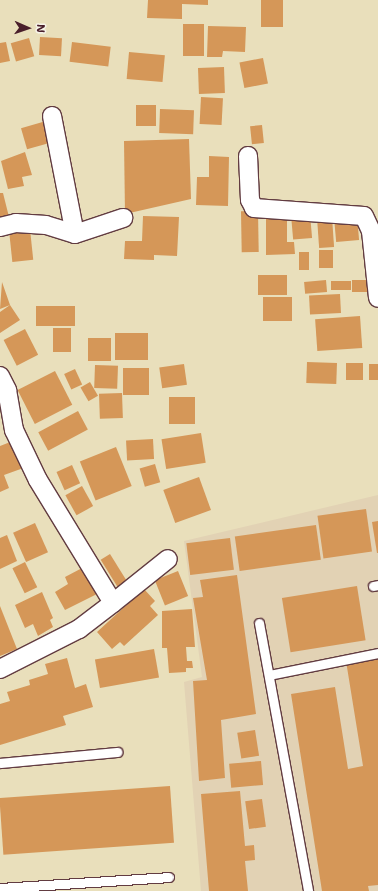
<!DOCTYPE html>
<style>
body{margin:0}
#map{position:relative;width:378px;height:891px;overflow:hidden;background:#e9dfbb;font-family:"Shantell Sans",sans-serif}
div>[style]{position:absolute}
.built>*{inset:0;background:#e2d2b4}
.building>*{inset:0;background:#d59758;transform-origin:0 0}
.roads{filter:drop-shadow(1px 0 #623c41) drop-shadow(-1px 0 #623c41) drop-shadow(0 1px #623c41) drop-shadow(0 -1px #623c41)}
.service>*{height:9px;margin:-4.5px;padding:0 4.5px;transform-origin:4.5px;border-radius:4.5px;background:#fff}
.minor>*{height:18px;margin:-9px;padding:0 9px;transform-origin:9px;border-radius:9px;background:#fff}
span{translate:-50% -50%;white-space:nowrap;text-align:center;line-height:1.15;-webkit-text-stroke:3px #f7f3e8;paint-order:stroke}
.north{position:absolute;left:8px;top:8px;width:40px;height:40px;-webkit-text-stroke:3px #f7f3e8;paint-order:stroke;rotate:92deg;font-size:11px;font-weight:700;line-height:16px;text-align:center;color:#4a1f2b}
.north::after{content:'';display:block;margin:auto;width:14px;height:18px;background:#4a1f2b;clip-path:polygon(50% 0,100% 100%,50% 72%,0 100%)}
</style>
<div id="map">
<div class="built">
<div style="clip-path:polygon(378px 495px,378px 891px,201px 891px,184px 682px,202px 677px,184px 541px)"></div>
</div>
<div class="building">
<div style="clip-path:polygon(148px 0,208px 0,208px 5px,182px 4px,182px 19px,147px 18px)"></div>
<div style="left:261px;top:0;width:22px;height:27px"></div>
<div style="left:183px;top:24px;width:21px;height:32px"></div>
<div style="clip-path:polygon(208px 26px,246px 27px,245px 52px,223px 51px,222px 57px,207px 57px)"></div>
<div style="left:40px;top:37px;width:22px;height:18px;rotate:3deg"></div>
<div style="left:29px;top:38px;width:19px;height:19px;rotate:74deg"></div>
<div style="clip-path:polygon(6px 42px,10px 61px,0 63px,0 43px)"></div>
<div style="left:72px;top:42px;width:39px;height:20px;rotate:7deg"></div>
<div style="left:129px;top:52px;width:36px;height:27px;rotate:5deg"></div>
<div style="left:263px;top:58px;width:26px;height:24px;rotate:79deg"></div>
<div style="left:224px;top:67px;width:26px;height:26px;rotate:88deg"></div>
<div style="left:201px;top:97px;width:22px;height:27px;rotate:3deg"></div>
<div style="left:136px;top:105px;width:20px;height:21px"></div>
<div style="left:160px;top:109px;width:34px;height:24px;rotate:2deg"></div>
<div style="left:46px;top:121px;width:22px;height:26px;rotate:74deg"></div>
<div style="left:262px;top:125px;width:18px;height:12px;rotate:84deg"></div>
<div style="clip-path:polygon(189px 139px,191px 199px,125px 214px,124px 141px)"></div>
<div style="clip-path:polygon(25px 152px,32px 175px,22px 177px,24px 186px,8px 189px,1px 161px)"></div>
<div style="clip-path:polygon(209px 156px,229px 157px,228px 206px,196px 205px,197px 177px,209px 177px)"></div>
<div style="clip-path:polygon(0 193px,3px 193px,10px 221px,0 223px)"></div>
<div style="left:258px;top:211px;width:41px;height:17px;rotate:89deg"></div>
<div style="clip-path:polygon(266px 214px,287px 214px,287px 242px,294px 242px,295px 254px,266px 255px)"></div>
<div style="left:310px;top:214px;width:24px;height:19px;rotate:85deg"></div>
<div style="clip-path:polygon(143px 216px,179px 217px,177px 256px,154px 255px,154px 260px,124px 259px,125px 241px,142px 241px)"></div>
<div style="left:357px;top:216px;width:24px;height:23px;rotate:85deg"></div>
<div style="left:332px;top:217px;width:30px;height:15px;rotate:86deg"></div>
<div style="left:30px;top:229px;width:31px;height:21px;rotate:84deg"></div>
<div style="left:319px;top:250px;width:14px;height:18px"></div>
<div style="left:299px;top:252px;width:10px;height:18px"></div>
<div style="left:287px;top:275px;width:20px;height:29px;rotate:90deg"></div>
<div style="left:326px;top:280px;width:12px;height:22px;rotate:85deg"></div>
<div style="left:374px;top:280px;width:12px;height:22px;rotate:90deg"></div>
<div style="left:331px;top:281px;width:20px;height:9px"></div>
<div style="clip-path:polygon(2px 282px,10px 305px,20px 320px,0 333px,0 312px,10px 305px,0 309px)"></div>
<div style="left:340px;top:294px;width:19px;height:31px;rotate:87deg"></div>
<div style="left:263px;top:297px;width:29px;height:24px"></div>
<div style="left:36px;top:306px;width:39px;height:20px"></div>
<div style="left:360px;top:316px;width:32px;height:45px;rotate:86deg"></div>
<div style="left:53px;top:328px;width:18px;height:24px"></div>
<div style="left:25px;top:329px;width:29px;height:24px;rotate:63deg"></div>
<div style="left:115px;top:333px;width:33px;height:27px"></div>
<div style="left:88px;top:338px;width:23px;height:23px"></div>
<div style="left:307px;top:362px;width:30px;height:21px;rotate:2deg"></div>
<div style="left:346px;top:363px;width:17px;height:17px"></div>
<div style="left:184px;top:364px;width:21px;height:25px;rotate:82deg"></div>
<div style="left:369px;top:364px;width:9px;height:16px"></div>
<div style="left:95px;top:365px;width:23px;height:23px;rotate:2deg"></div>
<div style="left:149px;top:368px;width:27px;height:26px;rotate:90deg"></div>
<div style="left:75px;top:369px;width:17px;height:12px;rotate:65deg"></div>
<div style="left:55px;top:371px;width:38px;height:42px;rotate:63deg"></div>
<div style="left:90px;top:382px;width:16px;height:11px;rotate:60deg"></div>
<div style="left:122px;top:393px;width:25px;height:23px;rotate:88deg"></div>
<div style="left:169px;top:397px;width:26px;height:27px"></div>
<div style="left:78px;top:411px;width:21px;height:45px;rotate:62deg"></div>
<div style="left:201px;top:433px;width:30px;height:40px;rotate:81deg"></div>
<div style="clip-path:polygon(18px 439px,29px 466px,4px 475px,9px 488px,0 492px,0 446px)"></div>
<div style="left:153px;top:439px;width:20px;height:27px;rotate:87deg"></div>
<div style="left:116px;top:447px;width:42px;height:39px;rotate:68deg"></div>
<div style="left:155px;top:464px;width:19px;height:16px;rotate:74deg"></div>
<div style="left:72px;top:465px;width:20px;height:17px;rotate:66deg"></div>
<div style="left:199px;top:477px;width:35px;height:38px;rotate:70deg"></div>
<div style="left:82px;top:486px;width:23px;height:19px;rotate:61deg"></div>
<div style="left:366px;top:509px;width:43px;height:49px;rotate:82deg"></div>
<div style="clip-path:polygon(378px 521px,378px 553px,377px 553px,372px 522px)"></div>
<div style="left:35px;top:523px;width:32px;height:24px;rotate:66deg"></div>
<div style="left:316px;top:525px;width:35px;height:82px;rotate:82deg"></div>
<div style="clip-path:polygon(7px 535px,17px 561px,0 569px,0 538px)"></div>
<div style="left:230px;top:538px;width:32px;height:44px;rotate:83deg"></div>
<div style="left:110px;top:554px;width:32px;height:11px;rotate:58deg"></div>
<div style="left:25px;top:562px;width:28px;height:14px;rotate:64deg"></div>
<div style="clip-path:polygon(84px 567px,97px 594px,65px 610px,55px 592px,68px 584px,65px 577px)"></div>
<div style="left:178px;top:571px;width:27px;height:25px;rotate:68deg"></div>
<div style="clip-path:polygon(237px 575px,256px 714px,221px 720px,225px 778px,199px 781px,193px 681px,207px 680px,193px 598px,203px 597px,200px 580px)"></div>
<div style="left:357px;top:586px;width:55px;height:76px;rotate:81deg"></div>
<div style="clip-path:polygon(144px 589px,155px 601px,150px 606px,158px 615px,124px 646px,120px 642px,112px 649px,97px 632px)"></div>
<div style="clip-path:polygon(42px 592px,53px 618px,50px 620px,53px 627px,38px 636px,33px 624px,25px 628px,15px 605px)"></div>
<div style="clip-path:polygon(0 606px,17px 649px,0 656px)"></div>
<div style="clip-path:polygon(192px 609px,195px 647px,186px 647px,187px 661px,192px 661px,193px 668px,186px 668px,186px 672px,169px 673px,167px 648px,162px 648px,162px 611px)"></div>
<div style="left:154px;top:649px;width:29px;height:60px;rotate:80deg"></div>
<div style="clip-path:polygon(378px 655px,378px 885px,368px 886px,369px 891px,322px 891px,291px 694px,335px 687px,348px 769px,363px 766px,346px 661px)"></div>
<div style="clip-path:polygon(67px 658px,75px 688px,86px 684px,93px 707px,63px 716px,66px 725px,0 745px,0 704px,10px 701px,7px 692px,30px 685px,29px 680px,48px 674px,45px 664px)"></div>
<div style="left:255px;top:730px;width:26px;height:18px;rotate:81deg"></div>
<div style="left:261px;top:761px;width:24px;height:32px;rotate:85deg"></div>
<div style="left:170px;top:786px;width:57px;height:171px;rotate:86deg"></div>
<div style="clip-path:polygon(240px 791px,245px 846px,254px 845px,255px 860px,245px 861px,248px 891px,209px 891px,201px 794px)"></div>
<div style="left:262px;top:799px;width:28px;height:17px;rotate:82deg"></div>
</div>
<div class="roads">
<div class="service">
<div style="left:373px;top:586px;width:5px;rotate:-11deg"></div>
<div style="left:259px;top:623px;width:272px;rotate:79.6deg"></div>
<div style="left:269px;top:675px;width:111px;rotate:-11.4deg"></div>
<div style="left:0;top:763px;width:118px;rotate:-5.4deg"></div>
<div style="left:0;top:888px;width:169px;rotate:-3.7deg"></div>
</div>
<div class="minor">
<div style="left:52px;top:116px;width:120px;rotate:79deg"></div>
<div style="left:248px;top:156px;width:44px;rotate:87.4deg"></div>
<div style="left:250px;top:200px;width:9px;rotate:63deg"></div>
<div style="left:254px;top:208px;width:110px;rotate:4.2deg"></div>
<div style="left:364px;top:216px;width:17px;rotate:65deg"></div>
<div style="left:371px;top:231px;width:67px;rotate:84deg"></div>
<div style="left:0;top:227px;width:16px;rotate:-14deg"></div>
<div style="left:16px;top:223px;width:30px;rotate:4deg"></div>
<div style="left:46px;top:225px;width:30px;rotate:17deg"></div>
<div style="left:75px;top:234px;width:51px;rotate:-18.4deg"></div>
<div style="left:0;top:376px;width:16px;rotate:63deg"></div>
<div style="left:7px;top:390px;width:41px;rotate:80.1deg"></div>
<div style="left:14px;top:430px;width:55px;rotate:64.4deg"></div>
<div style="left:38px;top:480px;width:144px;rotate:58.6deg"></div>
<div style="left:113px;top:603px;width:70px;rotate:-38.7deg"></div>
<div style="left:0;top:669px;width:89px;rotate:-26.9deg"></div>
<div style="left:79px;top:629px;width:43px;rotate:-37.4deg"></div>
</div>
</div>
<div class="north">N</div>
</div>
